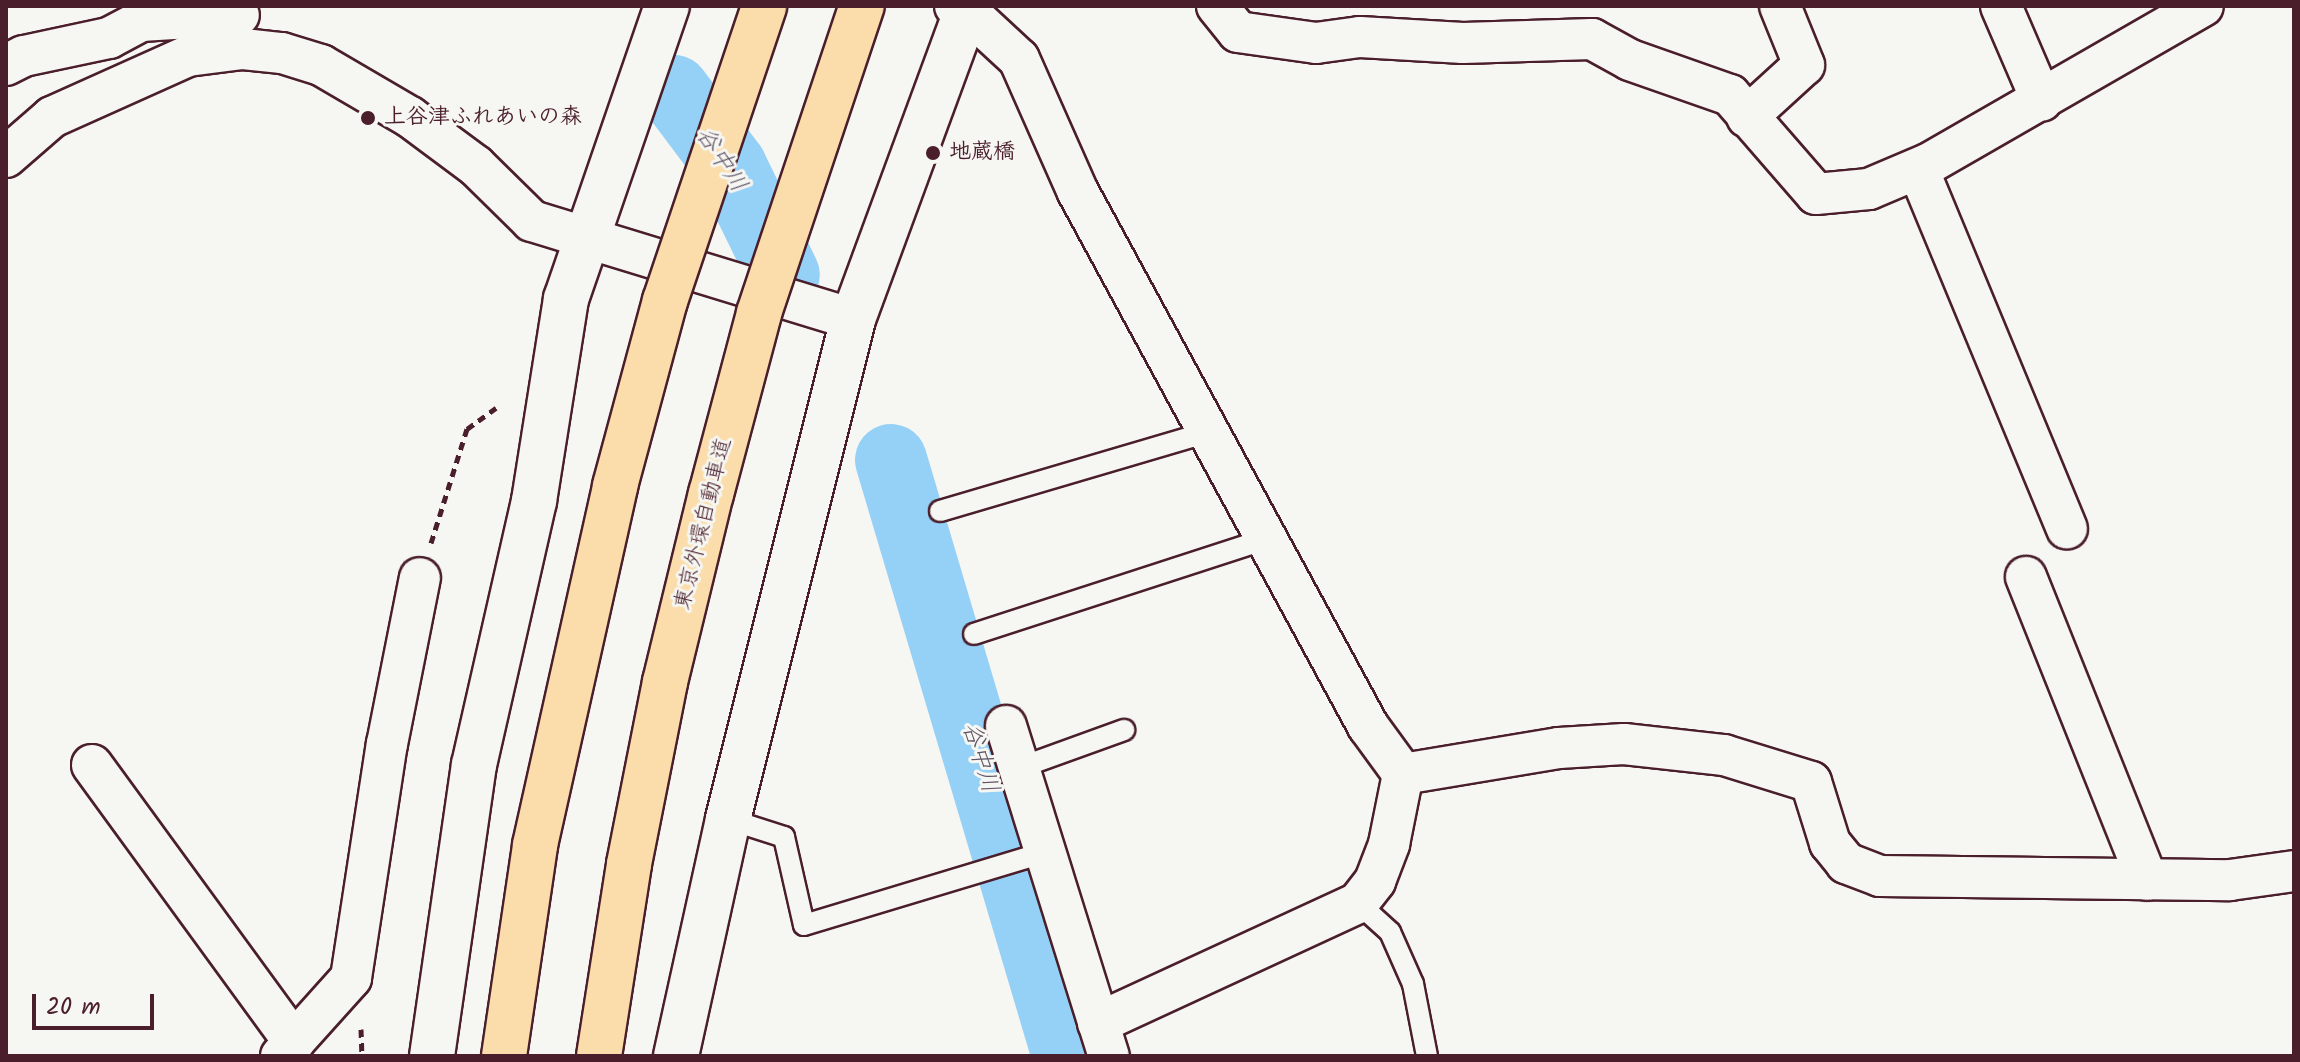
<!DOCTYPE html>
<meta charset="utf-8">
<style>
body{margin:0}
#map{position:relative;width:2300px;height:1062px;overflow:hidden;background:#f6f6f2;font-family:Kalam,"Klee One",sans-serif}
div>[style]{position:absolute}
.river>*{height:72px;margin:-36px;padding:0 36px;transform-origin:36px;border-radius:36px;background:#95d0f6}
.path>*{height:5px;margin-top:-2.5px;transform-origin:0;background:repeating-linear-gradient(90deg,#4a1f2b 0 8px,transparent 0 14px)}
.roads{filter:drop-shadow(2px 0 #4a1f2b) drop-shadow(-2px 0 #4a1f2b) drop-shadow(0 2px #4a1f2b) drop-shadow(0 -2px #4a1f2b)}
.lane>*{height:20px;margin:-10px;padding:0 10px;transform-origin:10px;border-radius:10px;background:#f6f6f2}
.street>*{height:40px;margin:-20px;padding:0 20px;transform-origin:20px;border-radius:20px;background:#f6f6f2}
.secondary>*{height:44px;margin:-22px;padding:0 22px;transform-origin:22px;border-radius:22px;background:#f6f6f2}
.bridges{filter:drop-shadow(2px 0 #4a1f2b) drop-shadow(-2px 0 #4a1f2b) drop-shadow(0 2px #4a1f2b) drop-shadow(0 -2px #4a1f2b)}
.highway-bridge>*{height:44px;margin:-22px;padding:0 22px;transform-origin:22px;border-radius:22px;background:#fbddab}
.dots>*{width:22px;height:22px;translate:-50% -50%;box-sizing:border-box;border:4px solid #f6f6f2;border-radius:50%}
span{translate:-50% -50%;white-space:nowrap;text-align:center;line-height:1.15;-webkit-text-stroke:6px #f6f6f2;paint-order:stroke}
.poi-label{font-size:22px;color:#4a1f2b;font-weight:700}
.left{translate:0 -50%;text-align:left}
.street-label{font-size:22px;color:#4a1f2b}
.water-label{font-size:24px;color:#605468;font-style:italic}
.frame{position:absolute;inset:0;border:8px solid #4a1f2b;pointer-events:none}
.scale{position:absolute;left:32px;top:994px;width:122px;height:36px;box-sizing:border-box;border:4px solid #4a1f2b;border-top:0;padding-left:10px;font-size:24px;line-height:28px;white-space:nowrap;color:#4a1f2b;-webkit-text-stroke:6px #f6f6f2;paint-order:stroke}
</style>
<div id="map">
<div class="river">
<div style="left:674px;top:91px;width:95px;rotate:53.1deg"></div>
<div style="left:731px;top:167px;width:120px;rotate:63.9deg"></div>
<div style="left:891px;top:460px;width:622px;rotate:73.46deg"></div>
</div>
<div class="path">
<div style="left:431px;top:543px;width:120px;rotate:-72.5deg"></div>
<div style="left:467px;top:429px;width:36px;rotate:-36deg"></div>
<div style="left:361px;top:1029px;width:27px;rotate:88deg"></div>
</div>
<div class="roads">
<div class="lane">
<div style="left:940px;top:511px;width:279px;rotate:-16.4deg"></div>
<div style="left:974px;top:634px;width:307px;rotate:-18deg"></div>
<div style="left:1019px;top:768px;width:112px;rotate:-19.9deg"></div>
<div style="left:728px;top:819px;width:59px;rotate:17.8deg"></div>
<div style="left:784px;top:837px;width:90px;rotate:77.2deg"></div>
<div style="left:804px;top:925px;width:253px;rotate:-16.8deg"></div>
<div style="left:1358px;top:903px;width:43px;rotate:42.2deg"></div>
<div style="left:1390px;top:932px;width:57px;rotate:66.1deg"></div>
<div style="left:1413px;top:984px;width:73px;rotate:79deg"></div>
</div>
<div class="street">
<div style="left:955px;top:6px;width:12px;rotate:20deg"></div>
<div style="left:966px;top:10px;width:72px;rotate:42.8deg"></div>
<div style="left:1019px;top:59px;width:145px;rotate:66.1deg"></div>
<div style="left:1078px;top:192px;width:608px;rotate:61.49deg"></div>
<div style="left:1368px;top:726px;width:59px;rotate:53.9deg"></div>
<div style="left:1217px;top:6px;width:33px;rotate:51deg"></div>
<div style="left:1238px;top:32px;width:79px;rotate:8deg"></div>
<div style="left:1316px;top:43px;width:44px;rotate:-7.8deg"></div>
<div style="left:1360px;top:37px;width:103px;rotate:3.3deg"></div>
<div style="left:1463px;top:43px;width:129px;rotate:-1.8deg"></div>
<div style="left:1592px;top:39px;width:43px;rotate:28.9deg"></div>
<div style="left:1630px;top:60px;width:106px;rotate:19.3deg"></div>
<div style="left:1730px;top:95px;width:131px;rotate:49deg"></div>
<div style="left:1816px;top:194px;width:53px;rotate:-5.4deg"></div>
<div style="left:1869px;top:189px;width:64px;rotate:-23deg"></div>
<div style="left:1928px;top:164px;width:317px;rotate:-29.9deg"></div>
<div style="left:2001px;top:6px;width:103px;rotate:66.7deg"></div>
<div style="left:6px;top:65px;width:20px;rotate:-27deg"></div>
<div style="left:24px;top:56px;width:87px;rotate:-12deg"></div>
<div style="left:109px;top:38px;width:36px;rotate:-28deg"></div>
<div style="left:141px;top:21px;width:98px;rotate:-3.5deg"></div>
<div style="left:1747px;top:117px;width:77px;rotate:-42.4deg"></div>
<div style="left:1804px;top:65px;width:64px;rotate:-112.1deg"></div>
<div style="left:6px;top:157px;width:61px;rotate:-41deg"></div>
<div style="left:52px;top:117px;width:149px;rotate:-24.2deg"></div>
<div style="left:188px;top:56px;width:55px;rotate:-7.3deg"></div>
<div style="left:243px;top:49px;width:39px;rotate:6deg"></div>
<div style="left:282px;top:53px;width:41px;rotate:17.1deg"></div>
<div style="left:321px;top:65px;width:103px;rotate:30.3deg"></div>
<div style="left:410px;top:117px;width:82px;rotate:36.6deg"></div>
<div style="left:476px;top:166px;width:78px;rotate:44.5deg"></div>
<div style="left:532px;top:221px;width:336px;rotate:17deg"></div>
<div style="left:1918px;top:169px;width:389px;rotate:67.5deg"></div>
<div style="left:2026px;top:577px;width:326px;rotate:68.2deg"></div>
<div style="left:1006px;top:726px;width:346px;rotate:72.7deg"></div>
<div style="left:92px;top:765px;width:343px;rotate:53.9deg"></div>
<div style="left:1098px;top:1023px;width:286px;rotate:-24.8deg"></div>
<div style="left:1358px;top:903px;width:28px;rotate:-52deg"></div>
<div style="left:1375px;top:881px;width:40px;rotate:-69deg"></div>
<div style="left:1389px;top:844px;width:71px;rotate:-78.7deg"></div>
<div style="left:1403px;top:774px;width:158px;rotate:-9.5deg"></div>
<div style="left:1559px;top:748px;width:65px;rotate:-3.5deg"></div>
<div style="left:1624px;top:744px;width:101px;rotate:6.3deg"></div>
<div style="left:1724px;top:755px;width:91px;rotate:17.2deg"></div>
<div style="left:1811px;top:782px;width:64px;rotate:72.7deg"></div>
<div style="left:1830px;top:843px;width:26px;rotate:51deg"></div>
<div style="left:1846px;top:863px;width:36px;rotate:21deg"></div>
<div style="left:1880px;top:876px;width:350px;rotate:0.7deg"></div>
<div style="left:2230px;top:880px;width:65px;rotate:-8deg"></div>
<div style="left:281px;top:1056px;width:105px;rotate:-48.1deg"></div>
<div style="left:351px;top:978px;width:237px;rotate:-81.3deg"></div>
<div style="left:387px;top:744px;width:169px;rotate:-78.8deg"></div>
</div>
<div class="secondary">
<div style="left:432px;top:1056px;width:294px;rotate:-81.8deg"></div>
<div style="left:474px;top:765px;width:271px;rotate:-77.2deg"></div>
<div style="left:534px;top:501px;width:205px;rotate:-81deg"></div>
<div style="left:566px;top:299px;width:310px;rotate:-71deg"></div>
<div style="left:676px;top:1056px;width:243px;rotate:-77.6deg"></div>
<div style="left:728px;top:819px;width:515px;rotate:-75.96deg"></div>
<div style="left:853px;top:319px;width:333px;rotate:-69.8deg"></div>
</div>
</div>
<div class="bridges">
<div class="highway-bridge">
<div style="left:504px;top:1056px;width:213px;rotate:-81.6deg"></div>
<div style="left:535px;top:845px;width:368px;rotate:-77.4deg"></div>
<div style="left:615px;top:486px;width:192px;rotate:-74.9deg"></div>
<div style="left:665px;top:301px;width:311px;rotate:-71.4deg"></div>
<div style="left:599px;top:1056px;width:194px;rotate:-81.1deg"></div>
<div style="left:629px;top:864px;width:186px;rotate:-78.8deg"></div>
<div style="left:665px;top:682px;width:194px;rotate:-76.3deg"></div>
<div style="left:711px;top:494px;width:187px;rotate:-75.1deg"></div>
<div style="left:759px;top:313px;width:324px;rotate:-71.5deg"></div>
</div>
</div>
<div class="dots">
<div style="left:368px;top:118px;background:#4a1f2b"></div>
<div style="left:933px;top:153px;background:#4a1f2b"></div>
</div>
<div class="poi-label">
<span class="left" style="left:384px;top:118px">上谷津ふれあいの森</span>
<span class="left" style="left:949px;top:153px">地蔵橋</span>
</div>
<div class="street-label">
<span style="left:704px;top:524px;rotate:-76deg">東京外環自動車道</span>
</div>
<div class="water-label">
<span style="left:721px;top:160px;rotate:57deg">谷中川</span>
<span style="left:980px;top:758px;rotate:73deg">谷中川</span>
</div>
<div class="frame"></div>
<div class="scale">20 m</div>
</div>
